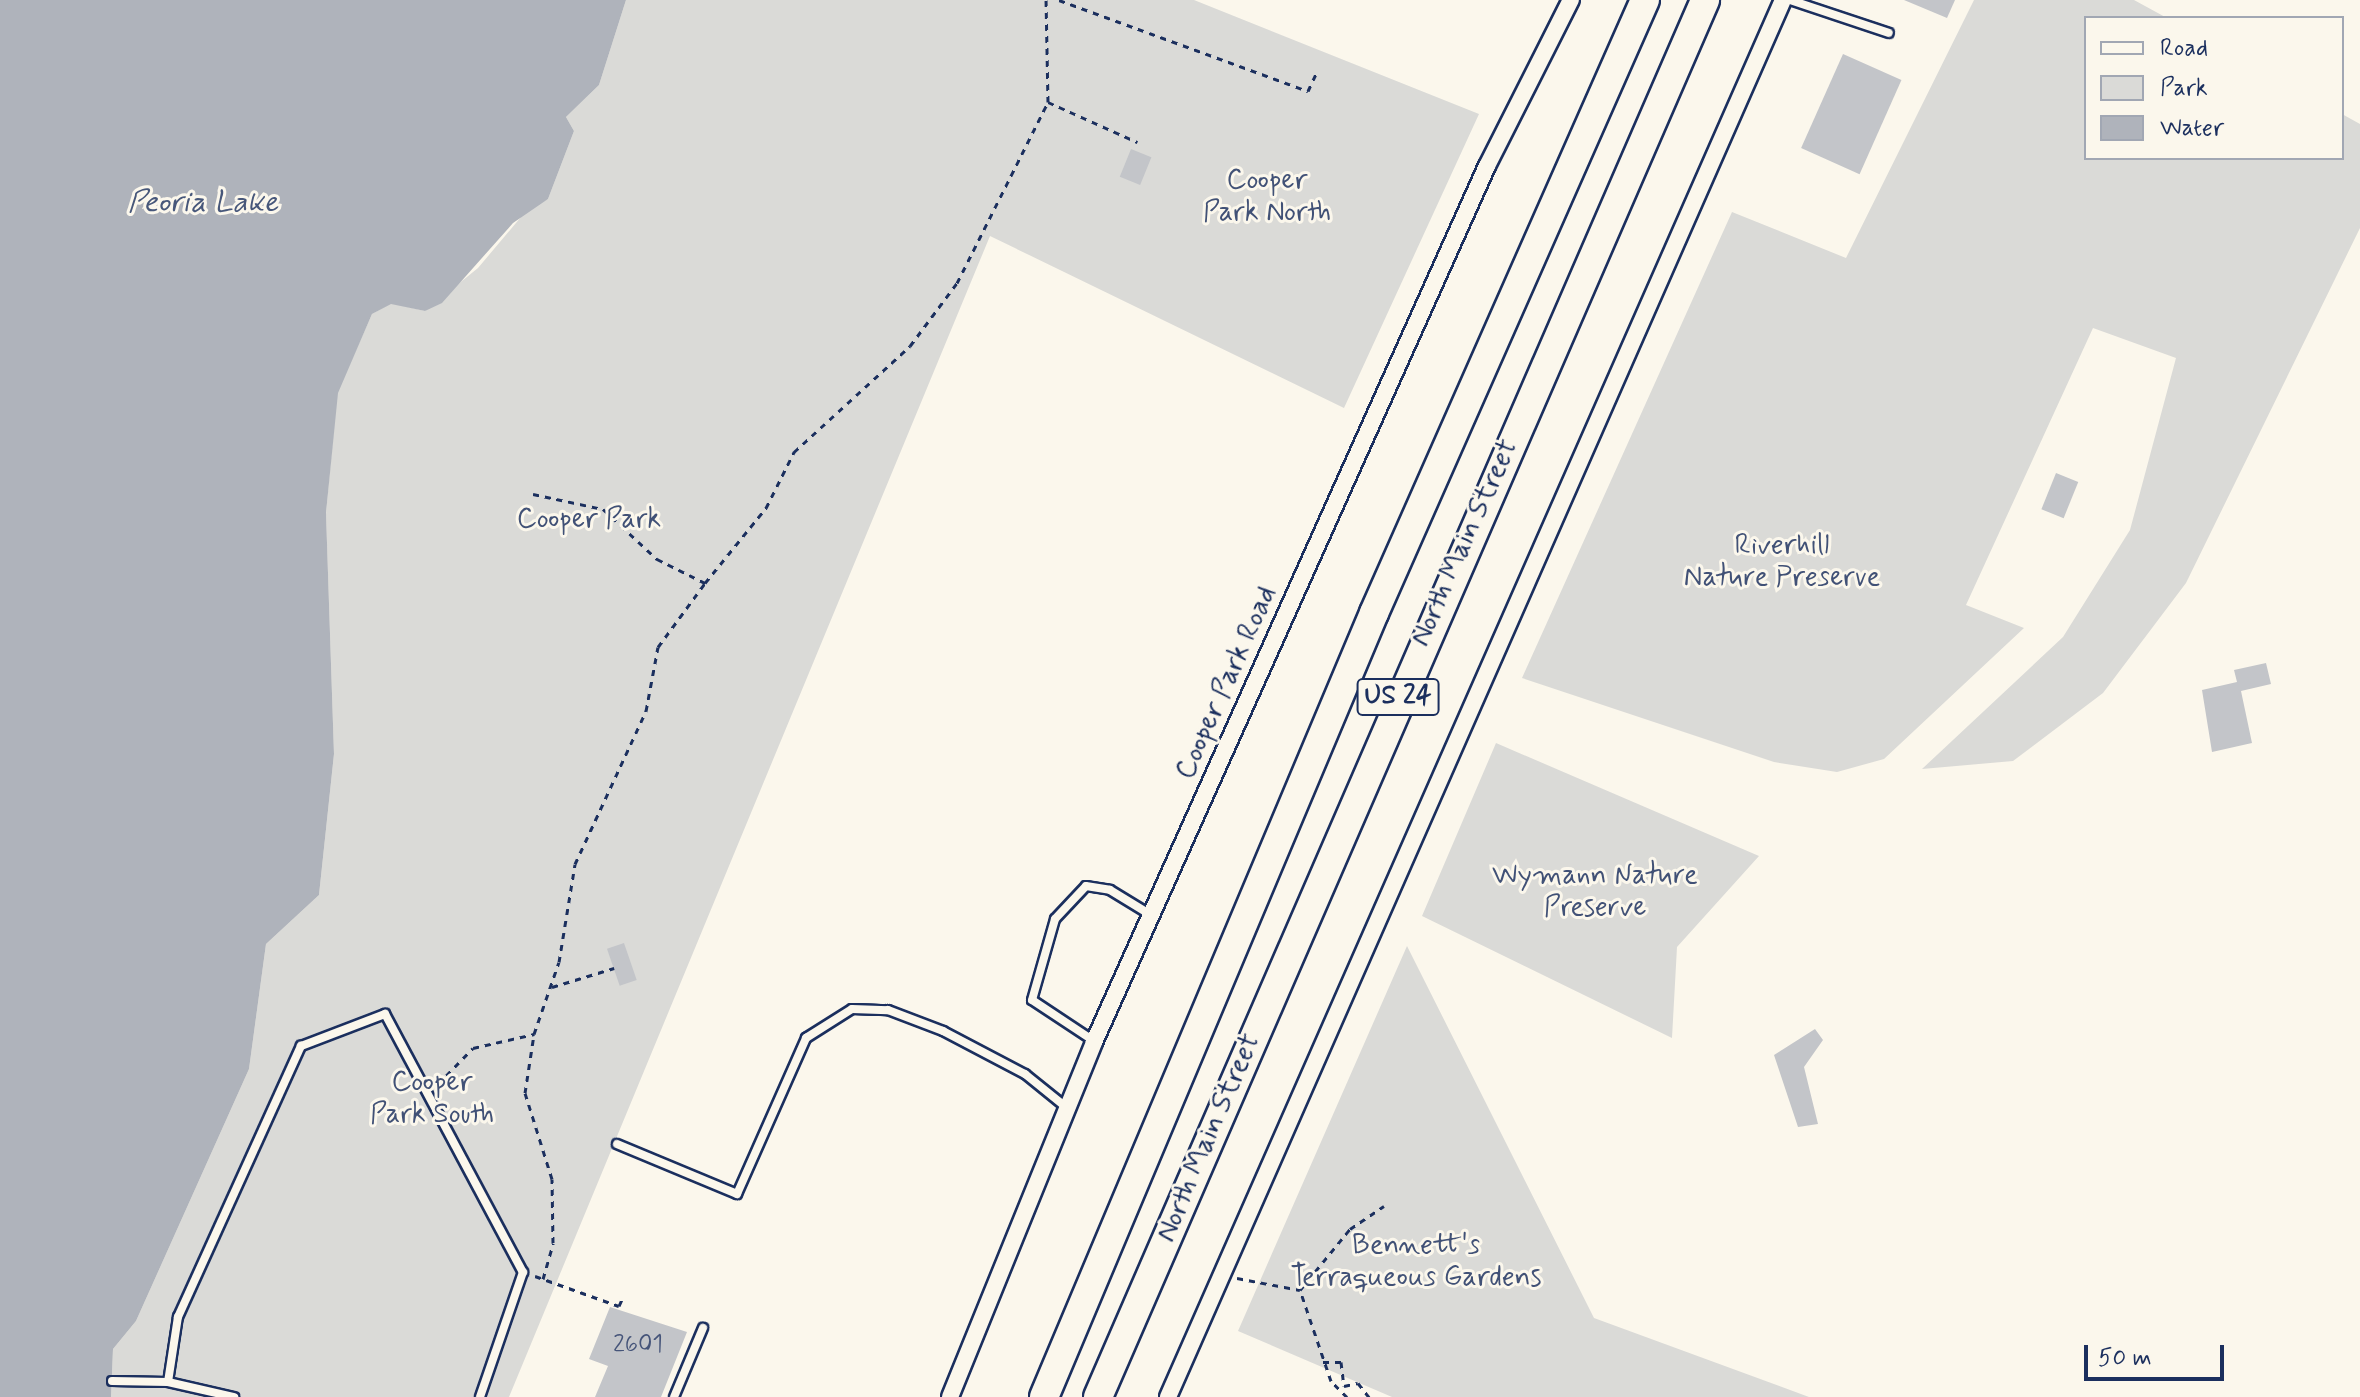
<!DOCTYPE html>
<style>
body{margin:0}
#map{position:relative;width:2360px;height:1397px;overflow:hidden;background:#fbf7ec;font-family:Mynerve,sans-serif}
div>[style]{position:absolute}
.green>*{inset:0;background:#dadad7}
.water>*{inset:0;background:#afb3bb}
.building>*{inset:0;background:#c3c5c9;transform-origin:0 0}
.path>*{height:3px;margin-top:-1.5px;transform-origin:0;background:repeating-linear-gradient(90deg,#1b2f5e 0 6px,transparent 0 12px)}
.roads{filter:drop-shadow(2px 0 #1b2f5e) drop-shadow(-2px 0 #1b2f5e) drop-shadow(0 2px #1b2f5e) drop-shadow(0 -2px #1b2f5e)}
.service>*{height:8px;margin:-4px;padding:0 4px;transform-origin:4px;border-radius:4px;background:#fbf7ec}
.minor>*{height:16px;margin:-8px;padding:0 8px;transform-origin:8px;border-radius:8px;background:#fbf7ec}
.trunk>*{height:28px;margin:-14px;padding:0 14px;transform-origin:14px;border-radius:14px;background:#fbf7ec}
span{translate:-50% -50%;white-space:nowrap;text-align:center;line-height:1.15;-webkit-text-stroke:6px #fbf7ec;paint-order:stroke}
.number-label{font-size:24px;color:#455479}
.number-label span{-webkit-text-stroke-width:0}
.shield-label span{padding:2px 6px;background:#fbf7ec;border:2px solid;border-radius:6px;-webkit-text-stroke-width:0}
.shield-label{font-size:26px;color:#1b2f5e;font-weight:700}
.park-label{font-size:28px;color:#415176}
.street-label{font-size:28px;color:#1b2f5e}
.water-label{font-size:30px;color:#47577a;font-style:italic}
.legend{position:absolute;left:2084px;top:16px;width:260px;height:144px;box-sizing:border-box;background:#fbf7ec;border:2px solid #a1a7b3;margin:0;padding:10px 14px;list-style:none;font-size:24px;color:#1b2f5e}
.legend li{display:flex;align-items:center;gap:16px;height:40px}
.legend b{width:40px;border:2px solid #a1a7b3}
.scale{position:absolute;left:2084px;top:1345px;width:140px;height:36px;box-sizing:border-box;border:4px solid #1b2f5e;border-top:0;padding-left:10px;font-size:24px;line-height:28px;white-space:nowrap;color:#1b2f5e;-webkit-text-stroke:6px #fbf7ec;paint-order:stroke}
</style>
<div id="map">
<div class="green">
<div style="clip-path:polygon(626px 0,1194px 0,1479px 114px,1344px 408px,990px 236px,509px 1397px,111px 1397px,113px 1349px,136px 1321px,249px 1069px,266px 944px,319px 895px,334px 754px,326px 514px,337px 393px,372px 314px,391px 303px,425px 311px,478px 268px,526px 211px,548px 199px,574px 131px,566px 117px,599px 85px)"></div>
<div style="clip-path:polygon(1974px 0,2134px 0,2167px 18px,2086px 18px,2086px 158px,2342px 158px,2342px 114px,2360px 124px,2360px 228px,2186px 583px,2103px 693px,2013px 761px,1922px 769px,2063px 637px,2130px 530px,2176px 358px,2093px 328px,1966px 605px,2024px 628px,1884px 759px,1837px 772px,1774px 762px,1522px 678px,1732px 212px,1846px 258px)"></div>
<div style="clip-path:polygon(1496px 743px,1759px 856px,1677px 947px,1672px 1038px,1422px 916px)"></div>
<div style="clip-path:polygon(1407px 946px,1594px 1318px,1809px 1397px,1392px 1397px,1238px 1331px)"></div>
</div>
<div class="water">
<div style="clip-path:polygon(0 0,626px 0,599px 85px,566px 117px,574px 131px,548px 199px,513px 223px,442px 303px,425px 311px,391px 304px,372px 314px,338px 393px,326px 513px,334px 754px,319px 895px,266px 944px,249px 1069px,136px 1321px,113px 1349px,111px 1397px,0 1397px)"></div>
</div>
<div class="building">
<div style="clip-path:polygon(1904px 0,1955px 0,1947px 18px)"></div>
<div style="left:1843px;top:54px;width:64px;height:103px;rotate:24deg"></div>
<div style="left:1131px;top:149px;width:22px;height:30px;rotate:22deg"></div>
<div style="left:2056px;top:473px;width:24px;height:39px;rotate:22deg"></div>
<div style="clip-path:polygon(2266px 663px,2271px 684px,2241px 691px,2252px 743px,2212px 752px,2202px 690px,2237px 682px,2234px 670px)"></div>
<div style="left:624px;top:943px;width:39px;height:18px;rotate:71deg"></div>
<div style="clip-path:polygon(1815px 1029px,1823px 1040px,1804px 1067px,1818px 1124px,1798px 1127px,1774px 1055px)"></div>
<div style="clip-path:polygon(610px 1307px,687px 1332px,661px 1397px,595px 1397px,608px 1366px,589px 1359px)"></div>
</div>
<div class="path">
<div style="left:1059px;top:0;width:265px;rotate:20.1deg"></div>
<div style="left:1308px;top:91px;width:23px;rotate:-65deg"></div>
<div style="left:1048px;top:102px;width:98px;rotate:24.2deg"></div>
<div style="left:533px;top:494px;width:72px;rotate:12.1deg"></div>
<div style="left:603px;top:509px;width:74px;rotate:42.8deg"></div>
<div style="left:657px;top:559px;width:54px;rotate:26.6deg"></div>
<div style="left:705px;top:583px;width:97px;rotate:-50.9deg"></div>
<div style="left:766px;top:508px;width:63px;rotate:-63.4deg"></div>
<div style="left:794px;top:452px;width:157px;rotate:-42.4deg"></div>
<div style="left:910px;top:346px;width:79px;rotate:-53.3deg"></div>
<div style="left:957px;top:283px;width:203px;rotate:-63.3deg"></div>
<div style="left:1048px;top:102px;width:102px;rotate:-91.1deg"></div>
<div style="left:552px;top:987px;width:65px;rotate:-17deg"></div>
<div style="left:438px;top:1084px;width:50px;rotate:-45.8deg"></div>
<div style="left:473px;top:1048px;width:63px;rotate:-12.9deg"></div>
<div style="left:535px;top:1276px;width:89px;rotate:19.7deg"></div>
<div style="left:619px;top:1306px;width:10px;rotate:-66deg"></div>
<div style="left:1237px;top:1278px;width:64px;rotate:10.8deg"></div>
<div style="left:543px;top:1279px;width:37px;rotate:-74deg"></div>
<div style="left:553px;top:1243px;width:64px;rotate:-90.9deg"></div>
<div style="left:552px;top:1179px;width:90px;rotate:-107.4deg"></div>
<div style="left:525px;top:1093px;width:60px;rotate:-81.3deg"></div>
<div style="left:534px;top:1034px;width:76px;rotate:-70.9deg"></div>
<div style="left:559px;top:962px;width:99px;rotate:-80.7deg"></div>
<div style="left:575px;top:864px;width:169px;rotate:-65.1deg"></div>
<div style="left:646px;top:711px;width:65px;rotate:-79.4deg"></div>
<div style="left:658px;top:647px;width:79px;rotate:-53.7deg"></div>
<div style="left:1323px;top:1362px;width:18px"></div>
<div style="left:1341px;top:1362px;width:24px;rotate:83deg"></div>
<div style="left:1344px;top:1386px;width:14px;rotate:-12deg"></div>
<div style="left:1358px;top:1383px;width:18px;rotate:52deg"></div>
<div style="left:1347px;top:1397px;width:23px;rotate:-135deg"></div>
<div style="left:1331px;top:1381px;width:96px;rotate:-108.8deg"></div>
<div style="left:1300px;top:1290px;width:79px;rotate:-50.7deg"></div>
<div style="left:1350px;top:1229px;width:41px;rotate:-34.1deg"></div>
</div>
<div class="roads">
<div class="service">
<div style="left:1790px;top:0;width:104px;rotate:18.4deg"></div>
<div style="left:1094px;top:1041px;width:74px;rotate:-146.5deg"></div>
<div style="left:1032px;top:1000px;width:84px;rotate:-74.1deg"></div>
<div style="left:1055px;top:919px;width:45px;rotate:-46.8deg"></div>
<div style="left:1086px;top:886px;width:24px;rotate:9deg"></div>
<div style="left:1110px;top:890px;width:48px;rotate:31.4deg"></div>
<div style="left:617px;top:1144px;width:130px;rotate:22.6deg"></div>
<div style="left:737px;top:1194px;width:171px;rotate:-66.1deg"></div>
<div style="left:806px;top:1038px;width:54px;rotate:-32.2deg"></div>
<div style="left:852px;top:1009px;width:36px;rotate:2deg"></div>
<div style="left:888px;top:1010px;width:59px;rotate:20.9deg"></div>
<div style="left:943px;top:1031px;width:93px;rotate:27.7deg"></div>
<div style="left:1025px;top:1074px;width:54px;rotate:39deg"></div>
<div style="left:112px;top:1381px;width:56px;rotate:1deg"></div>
<div style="left:168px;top:1382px;width:68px;rotate:12.8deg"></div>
<div style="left:168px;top:1382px;width:66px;rotate:-81.3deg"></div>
<div style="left:178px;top:1317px;width:298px;rotate:-65.6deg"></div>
<div style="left:301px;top:1046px;width:90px;rotate:-20.9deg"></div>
<div style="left:385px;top:1014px;width:293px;rotate:61.9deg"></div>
<div style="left:523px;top:1272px;width:132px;rotate:109deg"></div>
<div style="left:674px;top:1397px;width:75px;rotate:-67.2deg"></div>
</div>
<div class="minor">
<div style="left:950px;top:1397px;width:383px;rotate:-67.9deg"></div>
<div style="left:1094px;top:1042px;width:960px;rotate:-65.84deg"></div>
<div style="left:1487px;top:166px;width:186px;rotate:-63.2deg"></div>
<div style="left:1168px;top:1397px;width:1526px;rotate:-66.24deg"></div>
</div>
<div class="trunk">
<div style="left:1044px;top:1397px;width:851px;rotate:-67.17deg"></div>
<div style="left:1374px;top:613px;width:670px;rotate:-66.15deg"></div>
<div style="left:1098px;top:1397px;width:1523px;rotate:-66.51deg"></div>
</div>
</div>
<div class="number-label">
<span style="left:638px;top:1345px">2601</span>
</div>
<div class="shield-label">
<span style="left:1398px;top:697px">US 24</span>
</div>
<div class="park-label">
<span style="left:1267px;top:197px">Cooper<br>Park North</span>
<span style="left:589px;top:520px">Cooper Park</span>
<span style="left:1782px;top:562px">Riverhill<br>Nature Preserve</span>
<span style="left:1595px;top:892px">Wymann Nature<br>Preserve</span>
<span style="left:432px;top:1099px">Cooper<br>Park South</span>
<span style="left:1416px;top:1262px">Bennett's<br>Terraqueous Gardens</span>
</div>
<div class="street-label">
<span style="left:1465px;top:543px;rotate:-66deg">North Main Street</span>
<span style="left:1227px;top:683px;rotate:-66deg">Cooper Park Road</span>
<span style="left:1209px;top:1138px;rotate:-67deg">North Main Street</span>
</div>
<div class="water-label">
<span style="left:203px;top:203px">Peoria Lake</span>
</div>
<ul class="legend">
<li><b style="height:10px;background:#fbf7ec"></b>Road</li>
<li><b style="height:22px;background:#dadad7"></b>Park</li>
<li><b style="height:22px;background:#afb3bb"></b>Water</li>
</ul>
<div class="scale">50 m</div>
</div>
